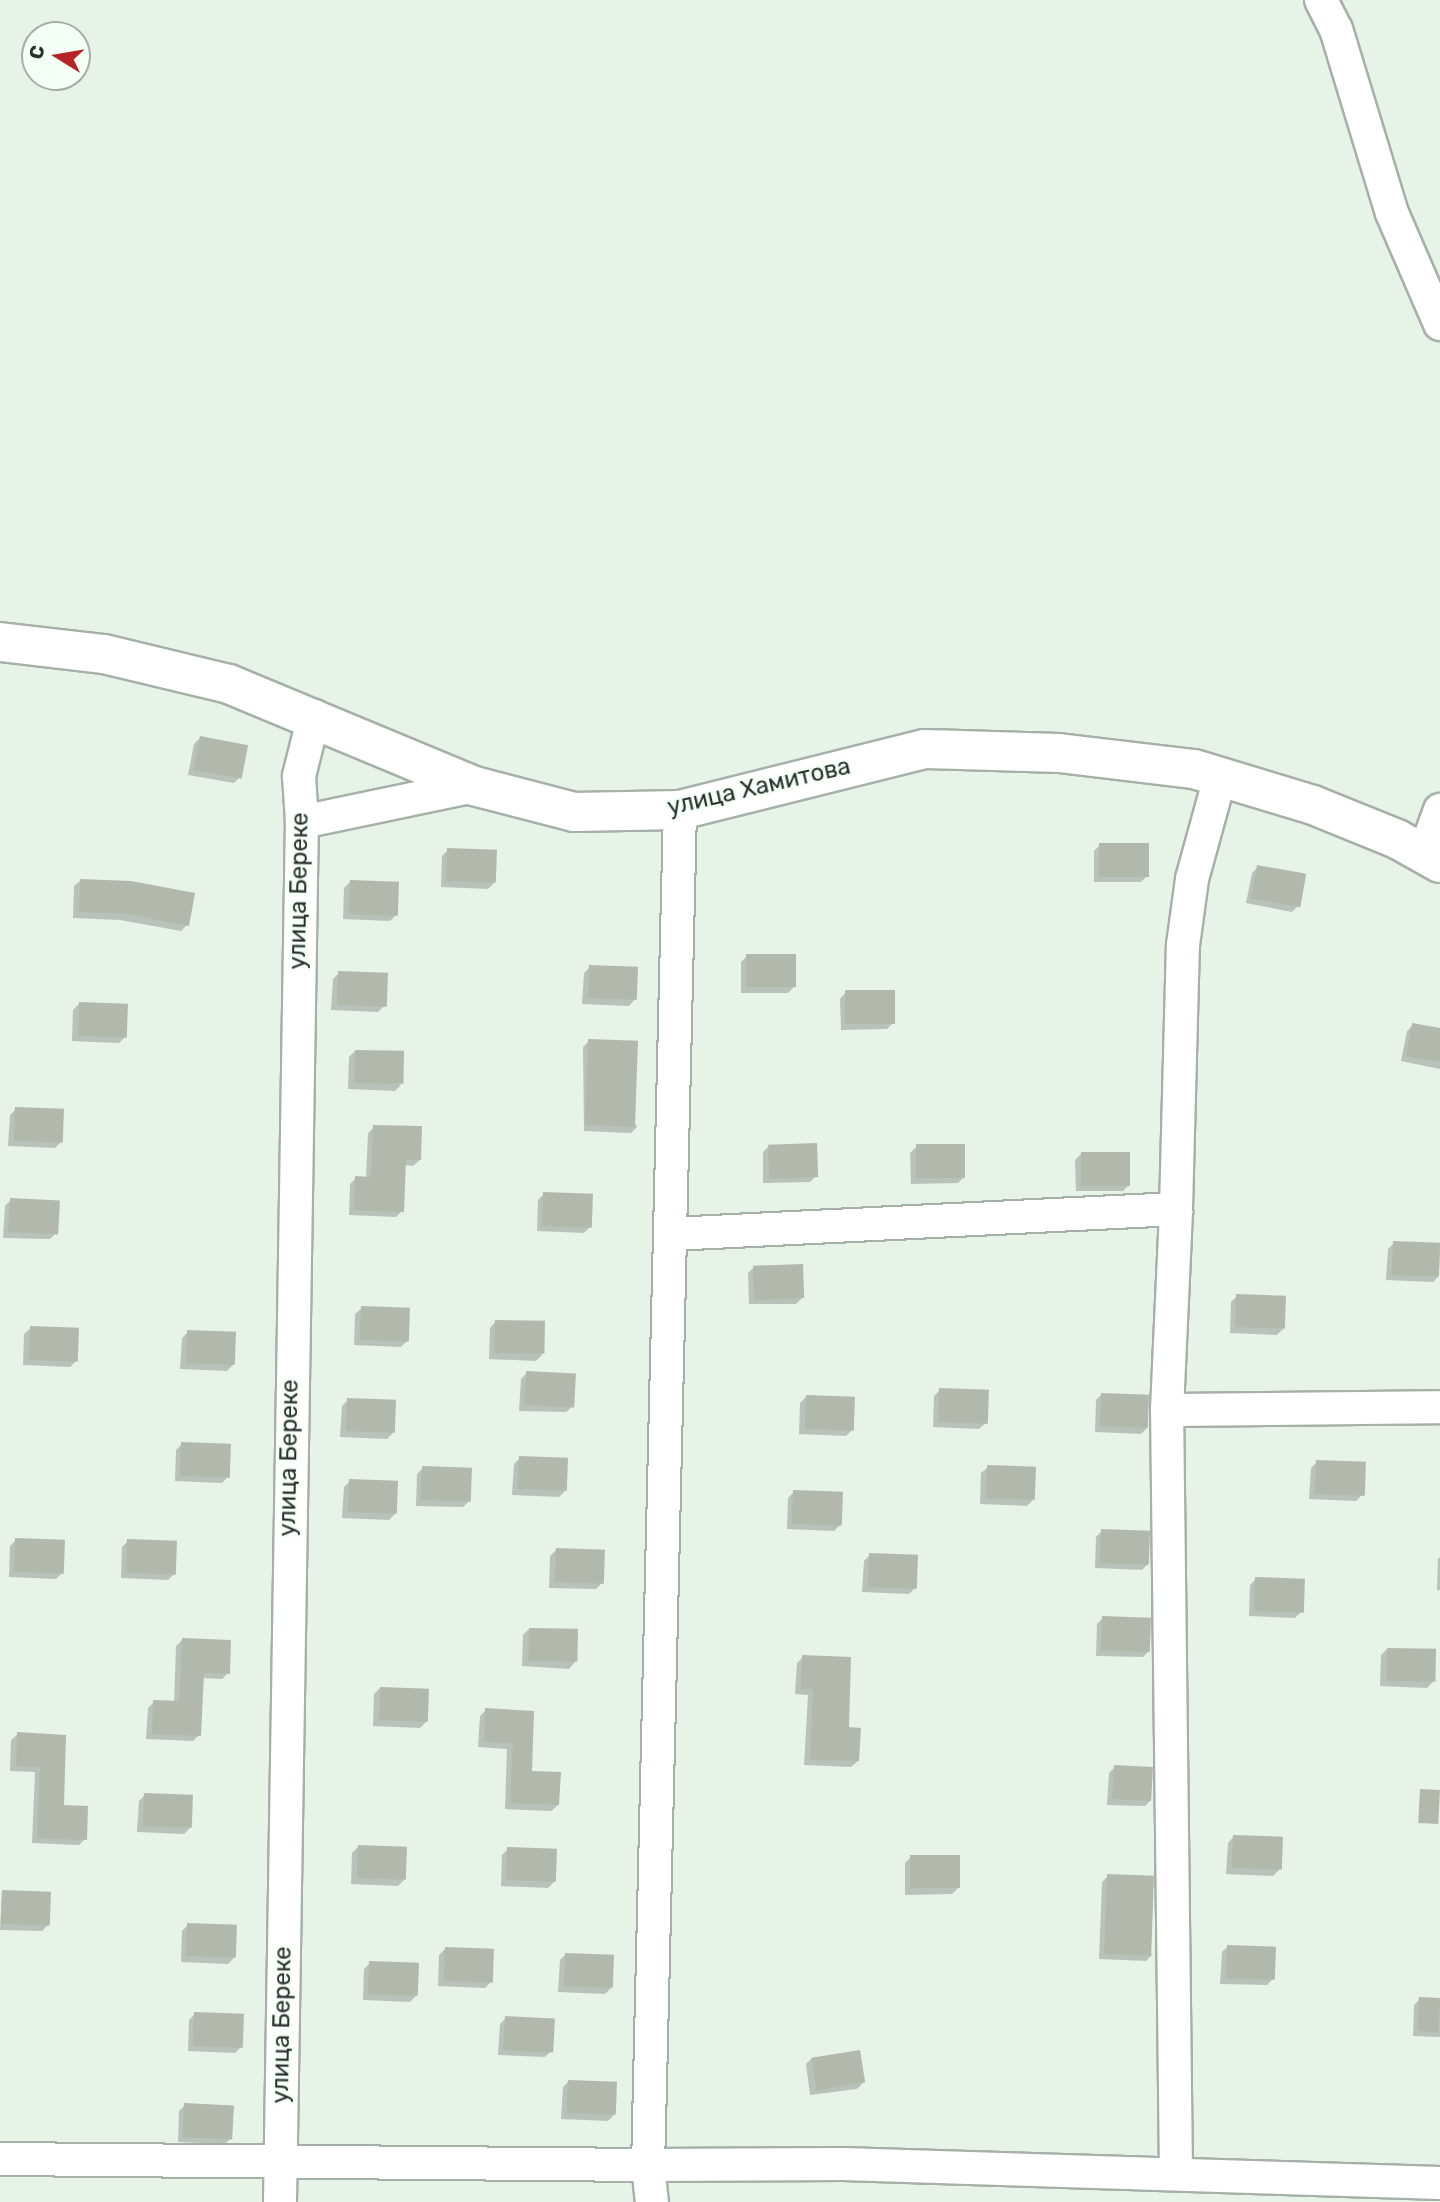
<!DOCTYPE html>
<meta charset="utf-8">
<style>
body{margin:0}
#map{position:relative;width:1440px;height:2202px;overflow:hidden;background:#e7f2e9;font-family:Rubik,sans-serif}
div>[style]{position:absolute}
.shadow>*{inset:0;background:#0003}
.building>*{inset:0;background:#b3b8ad;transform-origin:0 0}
.roads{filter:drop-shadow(2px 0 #a6b0a7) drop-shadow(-2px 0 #a6b0a7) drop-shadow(0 2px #a6b0a7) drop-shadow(0 -2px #a6b0a7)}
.street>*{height:32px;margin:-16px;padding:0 16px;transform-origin:16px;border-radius:16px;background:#fff}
.secondary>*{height:38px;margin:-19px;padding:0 19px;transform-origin:19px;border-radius:19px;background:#fff}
span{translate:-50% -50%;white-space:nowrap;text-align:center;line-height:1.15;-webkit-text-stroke:5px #f4fff6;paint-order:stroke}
.street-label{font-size:24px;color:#2b2f2c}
.north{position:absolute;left:21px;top:21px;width:70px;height:70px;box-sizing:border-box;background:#f4fff6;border:2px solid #a4aca5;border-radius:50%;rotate:281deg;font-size:19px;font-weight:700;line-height:28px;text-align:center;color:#2b2f2c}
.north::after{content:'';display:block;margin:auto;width:24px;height:32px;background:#b52527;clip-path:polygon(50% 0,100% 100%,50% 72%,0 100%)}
</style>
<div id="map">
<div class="shadow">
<div style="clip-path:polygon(200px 738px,240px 777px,234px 783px,188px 775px,194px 744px)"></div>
<div style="clip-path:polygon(1100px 845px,1147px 876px,1141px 882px,1094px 882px,1094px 851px)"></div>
<div style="clip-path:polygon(448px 850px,494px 883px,488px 889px,441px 887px,442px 856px)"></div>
<div style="clip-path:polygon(1258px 867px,1298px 906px,1292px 912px,1246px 903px,1252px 873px)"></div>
<div style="clip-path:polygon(81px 880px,187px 925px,181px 931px,120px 920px,73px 918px,74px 886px)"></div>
<div style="clip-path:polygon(350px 882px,396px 915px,390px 921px,343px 919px,344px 888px)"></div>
<div style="clip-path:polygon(747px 956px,794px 987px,788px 993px,741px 993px,741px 962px)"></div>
<div style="clip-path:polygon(590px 967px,635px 999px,629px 1006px,582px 1004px,584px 973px)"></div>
<div style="clip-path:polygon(339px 973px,384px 1006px,378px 1012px,331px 1010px,333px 979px)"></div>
<div style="clip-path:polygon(846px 992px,893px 1023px,887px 1029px,841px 1030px,840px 999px)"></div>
<div style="clip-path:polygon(79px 1004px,125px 1037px,119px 1043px,72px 1041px,73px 1010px)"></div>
<div style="clip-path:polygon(1413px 1025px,1440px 1030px,1440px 1069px,1401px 1061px,1407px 1031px)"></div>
<div style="clip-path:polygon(589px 1041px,637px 1127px,631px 1133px,584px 1131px,583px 1047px)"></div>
<div style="clip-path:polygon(355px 1051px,401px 1085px,395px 1091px,348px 1089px,349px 1057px)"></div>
<div style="clip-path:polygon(16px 1109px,61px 1142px,55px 1148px,8px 1146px,10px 1115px)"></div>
<div style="clip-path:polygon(374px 1127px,420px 1160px,413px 1166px,404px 1165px,402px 1211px,396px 1217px,349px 1215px,350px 1184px,356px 1178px,366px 1178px,368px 1133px)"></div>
<div style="clip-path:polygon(769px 1146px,816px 1176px,810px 1182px,763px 1183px,763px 1152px)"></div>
<div style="clip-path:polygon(916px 1147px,964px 1177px,958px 1183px,911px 1184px,910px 1153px)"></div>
<div style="clip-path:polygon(1081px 1154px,1129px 1185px,1123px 1191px,1076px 1191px,1075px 1160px)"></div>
<div style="clip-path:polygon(544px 1194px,590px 1227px,584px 1233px,537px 1231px,538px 1200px)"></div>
<div style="clip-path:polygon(11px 1200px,56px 1233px,50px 1239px,3px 1238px,5px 1206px)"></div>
<div style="clip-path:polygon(1394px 1243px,1440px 1245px,1439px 1276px,1433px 1282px,1386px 1280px,1388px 1249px)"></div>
<div style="clip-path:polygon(754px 1267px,802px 1298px,796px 1304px,749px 1304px,748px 1273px)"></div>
<div style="clip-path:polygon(1237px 1296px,1283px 1329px,1277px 1335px,1230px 1333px,1231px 1302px)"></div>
<div style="clip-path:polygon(362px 1308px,407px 1341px,401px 1347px,354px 1345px,355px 1314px)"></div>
<div style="clip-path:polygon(496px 1321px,542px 1355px,536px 1361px,489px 1359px,490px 1328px)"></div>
<div style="clip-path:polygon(31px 1328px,76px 1361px,70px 1367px,23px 1365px,24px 1334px)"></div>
<div style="clip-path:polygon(188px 1332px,233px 1365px,227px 1371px,180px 1369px,182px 1338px)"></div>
<div style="clip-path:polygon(527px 1373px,573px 1406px,566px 1412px,519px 1411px,521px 1379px)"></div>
<div style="clip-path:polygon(940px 1390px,986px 1423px,979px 1429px,933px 1427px,934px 1396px)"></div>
<div style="clip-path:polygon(1102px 1394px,1147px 1428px,1141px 1434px,1095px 1432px,1096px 1400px)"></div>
<div style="clip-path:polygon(806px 1397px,852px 1430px,846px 1436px,799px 1434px,800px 1403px)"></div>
<div style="clip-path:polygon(348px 1400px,393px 1433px,387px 1439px,340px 1437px,342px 1406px)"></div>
<div style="clip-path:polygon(182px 1444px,228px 1477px,222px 1483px,175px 1481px,176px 1450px)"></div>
<div style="clip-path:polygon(520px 1458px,565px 1491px,559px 1497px,512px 1495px,514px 1464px)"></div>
<div style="clip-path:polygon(1317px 1462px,1362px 1495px,1356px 1501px,1309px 1499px,1311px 1468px)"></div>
<div style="clip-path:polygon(988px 1467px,1033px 1500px,1027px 1506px,980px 1504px,981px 1473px)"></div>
<div style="clip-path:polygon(423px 1468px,469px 1501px,463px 1507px,416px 1506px,417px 1474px)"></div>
<div style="clip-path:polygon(350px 1481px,395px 1514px,389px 1520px,342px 1518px,344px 1487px)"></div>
<div style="clip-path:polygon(794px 1492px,840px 1525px,834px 1531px,787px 1529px,788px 1498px)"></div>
<div style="clip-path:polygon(1102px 1531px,1148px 1564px,1142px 1570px,1095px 1568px,1096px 1537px)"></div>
<div style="clip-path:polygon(16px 1540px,62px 1573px,56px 1579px,9px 1577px,10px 1546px)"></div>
<div style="clip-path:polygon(128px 1541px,174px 1574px,168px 1580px,121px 1578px,122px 1547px)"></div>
<div style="clip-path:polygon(556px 1550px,602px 1583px,596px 1589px,549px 1588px,550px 1556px)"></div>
<div style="clip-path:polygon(870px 1555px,915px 1588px,909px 1594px,862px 1592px,864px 1561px)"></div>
<div style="clip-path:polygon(1440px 1557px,1440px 1590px,1437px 1590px,1438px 1559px)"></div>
<div style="clip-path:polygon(1256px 1579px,1301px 1612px,1295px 1618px,1249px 1616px,1250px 1585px)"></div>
<div style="clip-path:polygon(1103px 1618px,1149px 1651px,1143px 1657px,1096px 1656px,1097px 1624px)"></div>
<div style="clip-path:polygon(529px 1629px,575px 1662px,569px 1669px,522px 1666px,523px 1635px)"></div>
<div style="clip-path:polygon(182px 1640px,228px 1673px,222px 1679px,202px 1678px,199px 1735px,193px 1741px,146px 1739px,148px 1708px,154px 1702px,174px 1703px,176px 1646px)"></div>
<div style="clip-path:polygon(1387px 1649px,1433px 1682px,1427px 1688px,1380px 1686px,1381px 1655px)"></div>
<div style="clip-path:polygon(803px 1657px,847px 1729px,858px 1761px,851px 1767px,804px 1765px,808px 1695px,795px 1694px,797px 1663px)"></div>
<div style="clip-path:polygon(380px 1688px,426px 1722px,420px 1728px,373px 1726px,374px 1694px)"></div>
<div style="clip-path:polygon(486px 1710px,533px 1712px,530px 1772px,558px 1805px,551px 1811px,505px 1809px,507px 1749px,478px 1747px,480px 1716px)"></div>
<div style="clip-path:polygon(18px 1734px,65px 1736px,62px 1807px,85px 1839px,79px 1845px,32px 1843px,35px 1772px,10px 1771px,11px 1740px)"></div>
<div style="clip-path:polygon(1115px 1767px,1151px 1800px,1145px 1806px,1107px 1805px,1109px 1773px)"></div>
<div style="clip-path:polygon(145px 1795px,190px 1828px,184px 1834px,137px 1832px,139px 1801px)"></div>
<div style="clip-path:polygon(1234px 1836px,1279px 1870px,1273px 1876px,1226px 1874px,1228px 1843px)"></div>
<div style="clip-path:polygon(358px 1847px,404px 1880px,398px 1886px,351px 1884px,352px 1853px)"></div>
<div style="clip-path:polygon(508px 1849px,554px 1882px,548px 1888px,501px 1886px,502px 1855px)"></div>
<div style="clip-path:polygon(911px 1857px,958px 1888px,952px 1894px,905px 1895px,905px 1863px)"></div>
<div style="clip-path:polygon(1108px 1876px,1152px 1955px,1146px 1961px,1099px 1959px,1102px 1882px)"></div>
<div style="clip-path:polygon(2px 1892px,48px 1925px,42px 1931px,0 1930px)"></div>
<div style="clip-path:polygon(188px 1925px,234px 1958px,228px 1964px,181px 1962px,182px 1931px)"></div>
<div style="clip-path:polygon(1228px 1946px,1273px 1979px,1267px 1985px,1220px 1984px,1222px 1952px)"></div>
<div style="clip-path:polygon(445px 1949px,491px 1982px,485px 1988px,438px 1986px,439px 1955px)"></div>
<div style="clip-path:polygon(566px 1954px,611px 1988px,605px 1994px,558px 1992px,560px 1960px)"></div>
<div style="clip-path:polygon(370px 1963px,416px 1996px,410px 2002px,363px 2000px,364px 1969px)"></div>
<div style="clip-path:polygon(1420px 1999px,1440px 2000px,1440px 2037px,1413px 2036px,1414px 2005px)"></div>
<div style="clip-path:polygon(195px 2014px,241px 2047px,235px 2053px,188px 2051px,189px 2020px)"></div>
<div style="clip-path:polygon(506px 2018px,551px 2051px,545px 2057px,498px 2055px,500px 2024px)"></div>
<div style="clip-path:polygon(812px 2058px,863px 2083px,857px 2089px,810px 2095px,806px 2064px)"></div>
<div style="clip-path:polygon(569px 2081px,614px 2115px,608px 2121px,561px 2119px,563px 2087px)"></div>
<div style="clip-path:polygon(185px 2105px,231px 2138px,225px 2144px,178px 2142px,179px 2111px)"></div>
</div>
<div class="building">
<div style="left:200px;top:736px;width:49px;height:34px;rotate:11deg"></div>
<div style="left:1149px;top:843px;width:34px;height:50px;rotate:90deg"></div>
<div style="left:447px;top:848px;width:50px;height:33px;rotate:2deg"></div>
<div style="left:1257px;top:865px;width:50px;height:34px;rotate:10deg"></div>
<div style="clip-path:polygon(80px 879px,131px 881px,195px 893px,189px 926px,127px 914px,79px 912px)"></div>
<div style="left:350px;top:880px;width:49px;height:34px;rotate:2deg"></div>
<div style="left:796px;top:954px;width:33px;height:50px;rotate:90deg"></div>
<div style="left:589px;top:965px;width:49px;height:33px;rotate:2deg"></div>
<div style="left:338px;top:971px;width:50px;height:34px;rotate:2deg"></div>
<div style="left:895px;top:990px;width:34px;height:50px;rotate:90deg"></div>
<div style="left:79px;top:1002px;width:49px;height:34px;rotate:2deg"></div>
<div style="clip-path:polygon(1412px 1023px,1440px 1028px,1440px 1062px,1406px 1056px)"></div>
<div style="left:588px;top:1039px;width:50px;height:86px;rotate:2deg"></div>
<div style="left:355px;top:1050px;width:49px;height:33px;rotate:1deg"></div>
<div style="left:15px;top:1107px;width:49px;height:34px;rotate:2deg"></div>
<div style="clip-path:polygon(373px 1125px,422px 1126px,421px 1160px,406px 1160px,404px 1212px,354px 1210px,355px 1176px,371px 1177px)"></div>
<div style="left:817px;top:1143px;width:34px;height:49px;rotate:88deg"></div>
<div style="left:965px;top:1144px;width:34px;height:49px;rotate:90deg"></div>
<div style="left:1081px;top:1152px;width:49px;height:34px"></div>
<div style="left:543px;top:1192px;width:50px;height:34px;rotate:2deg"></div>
<div style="left:10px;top:1198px;width:50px;height:34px;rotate:3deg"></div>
<div style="left:1393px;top:1241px;width:47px;height:34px;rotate:2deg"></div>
<div style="left:803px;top:1264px;width:34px;height:50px;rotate:88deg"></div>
<div style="left:1236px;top:1294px;width:50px;height:33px;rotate:2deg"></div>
<div style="left:361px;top:1306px;width:49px;height:34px;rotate:2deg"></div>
<div style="left:495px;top:1320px;width:50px;height:33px;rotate:1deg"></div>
<div style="left:30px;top:1326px;width:49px;height:34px;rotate:2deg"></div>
<div style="left:187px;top:1330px;width:49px;height:33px;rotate:2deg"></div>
<div style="left:526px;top:1371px;width:50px;height:34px;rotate:3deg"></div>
<div style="left:939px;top:1388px;width:50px;height:34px;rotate:2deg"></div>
<div style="left:1101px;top:1393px;width:48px;height:33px;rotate:2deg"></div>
<div style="left:806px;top:1395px;width:49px;height:34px;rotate:2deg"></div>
<div style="left:347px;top:1398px;width:49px;height:33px;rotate:2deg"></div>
<div style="left:181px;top:1442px;width:50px;height:34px;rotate:2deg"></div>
<div style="left:519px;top:1456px;width:49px;height:33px;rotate:2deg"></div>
<div style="left:1316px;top:1460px;width:50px;height:34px;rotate:2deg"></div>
<div style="left:987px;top:1465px;width:49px;height:33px;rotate:2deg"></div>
<div style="left:422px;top:1466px;width:50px;height:34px;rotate:2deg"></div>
<div style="left:349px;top:1479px;width:49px;height:33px;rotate:2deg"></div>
<div style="left:793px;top:1490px;width:50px;height:34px;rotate:2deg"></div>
<div style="left:1101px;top:1529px;width:49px;height:34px;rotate:2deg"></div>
<div style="left:15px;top:1538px;width:50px;height:34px;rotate:2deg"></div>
<div style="left:127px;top:1539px;width:50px;height:34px;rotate:2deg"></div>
<div style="left:556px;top:1548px;width:49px;height:34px;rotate:2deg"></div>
<div style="left:869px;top:1553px;width:49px;height:34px;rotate:2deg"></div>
<div style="left:1255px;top:1577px;width:50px;height:34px;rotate:2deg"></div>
<div style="left:1102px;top:1616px;width:49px;height:34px;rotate:2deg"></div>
<div style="left:529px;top:1628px;width:49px;height:33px;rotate:1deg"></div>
<div style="clip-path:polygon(182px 1638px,231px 1640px,230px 1674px,204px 1673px,201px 1736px,152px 1734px,153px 1700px,179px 1701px)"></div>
<div style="left:1387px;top:1648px;width:49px;height:33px;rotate:1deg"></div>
<div style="clip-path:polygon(802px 1655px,851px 1657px,849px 1727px,861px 1728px,859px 1761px,810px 1760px,813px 1689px,801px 1689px)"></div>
<div style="left:380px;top:1687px;width:49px;height:33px;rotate:2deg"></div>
<div style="clip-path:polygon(485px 1708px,534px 1711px,532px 1771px,561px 1772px,559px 1805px,510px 1803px,513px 1743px,484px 1742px)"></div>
<div style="clip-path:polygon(17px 1732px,66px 1735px,64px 1805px,88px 1806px,87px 1840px,37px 1838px,40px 1767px,16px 1766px)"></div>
<div style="left:1114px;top:1765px;width:39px;height:34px;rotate:3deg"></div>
<div style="left:1420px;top:1789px;width:20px;height:34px;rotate:3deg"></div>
<div style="left:144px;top:1793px;width:49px;height:33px;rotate:2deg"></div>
<div style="left:1233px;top:1835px;width:50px;height:33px;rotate:2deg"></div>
<div style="left:358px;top:1845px;width:49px;height:33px;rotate:2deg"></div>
<div style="left:507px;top:1847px;width:50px;height:33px;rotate:2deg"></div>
<div style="left:960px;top:1855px;width:33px;height:50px;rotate:90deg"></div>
<div style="left:1107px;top:1874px;width:47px;height:80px;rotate:2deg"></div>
<div style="left:2px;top:1890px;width:49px;height:34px;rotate:2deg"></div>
<div style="left:187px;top:1923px;width:50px;height:33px;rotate:2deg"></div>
<div style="left:1227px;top:1945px;width:49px;height:33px;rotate:2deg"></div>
<div style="left:445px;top:1947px;width:49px;height:34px;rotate:2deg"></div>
<div style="left:565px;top:1953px;width:49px;height:33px;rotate:2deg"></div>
<div style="left:369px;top:1961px;width:50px;height:33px;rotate:2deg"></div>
<div style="left:1419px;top:1997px;width:21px;height:34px;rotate:3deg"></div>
<div style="left:194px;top:2012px;width:50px;height:34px;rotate:2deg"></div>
<div style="left:505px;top:2016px;width:50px;height:34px;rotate:3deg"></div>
<div style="left:860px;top:2050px;width:33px;height:49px;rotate:81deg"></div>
<div style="left:568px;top:2080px;width:49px;height:33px;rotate:2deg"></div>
<div style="left:184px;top:2103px;width:50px;height:34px;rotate:3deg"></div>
</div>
<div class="roads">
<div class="street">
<div style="left:1321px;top:0;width:33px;rotate:63deg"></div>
<div style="left:1336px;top:29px;width:192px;rotate:73.1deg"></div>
<div style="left:1392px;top:213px;width:121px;rotate:66.6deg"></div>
<div style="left:680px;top:810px;width:1355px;rotate:91.35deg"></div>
<div style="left:648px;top:2165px;width:195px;rotate:-0.3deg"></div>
<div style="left:843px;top:2164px;width:597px;rotate:1.82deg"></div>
<div style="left:302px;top:822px;width:176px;rotate:-11.8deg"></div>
<div style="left:1424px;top:854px;width:47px;rotate:-70deg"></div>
<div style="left:672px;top:1234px;width:505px;rotate:-2.84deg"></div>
<div style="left:1176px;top:1209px;width:264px;rotate:-88.5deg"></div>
<div style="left:1183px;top:945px;width:67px;rotate:-82.2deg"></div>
<div style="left:1192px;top:879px;width:106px;rotate:-74.6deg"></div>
<div style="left:1167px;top:1410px;width:201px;rotate:-87.4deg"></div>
<div style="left:0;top:2159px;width:648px;rotate:0.53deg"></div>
<div style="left:648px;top:2165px;width:37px;rotate:84deg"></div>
<div style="left:1176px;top:2174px;width:764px;rotate:-90.67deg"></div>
<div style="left:1167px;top:1410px;width:273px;rotate:-0.6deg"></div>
<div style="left:280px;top:2202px;width:1380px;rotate:-89.09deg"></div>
<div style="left:302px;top:822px;width:46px;rotate:-93.7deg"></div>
<div style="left:299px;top:776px;width:62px;rotate:-76deg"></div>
</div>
<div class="secondary">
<div style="left:0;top:642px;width:105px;rotate:6.6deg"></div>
<div style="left:104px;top:654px;width:129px;rotate:13.5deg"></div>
<div style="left:229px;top:684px;width:265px;rotate:22.6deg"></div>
<div style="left:474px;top:786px;width:103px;rotate:14.6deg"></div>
<div style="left:574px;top:812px;width:106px;rotate:-1.1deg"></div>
<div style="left:680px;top:810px;width:252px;rotate:-14deg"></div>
<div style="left:925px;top:749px;width:134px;rotate:1.7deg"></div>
<div style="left:1059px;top:753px;width:136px;rotate:6.8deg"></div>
<div style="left:1194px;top:769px;width:124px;rotate:16.8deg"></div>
<div style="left:1313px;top:805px;width:91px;rotate:22deg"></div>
<div style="left:1397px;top:839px;width:49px;rotate:29.2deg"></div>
</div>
</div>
<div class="street-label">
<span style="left:759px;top:787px;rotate:-13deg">улица Хамитова</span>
<span style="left:299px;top:891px;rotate:-89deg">улица Береке</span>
<span style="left:289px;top:1458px;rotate:-89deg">улица Береке</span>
<span style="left:282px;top:2025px;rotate:-89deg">улица Береке</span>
</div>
<div class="north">С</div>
</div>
